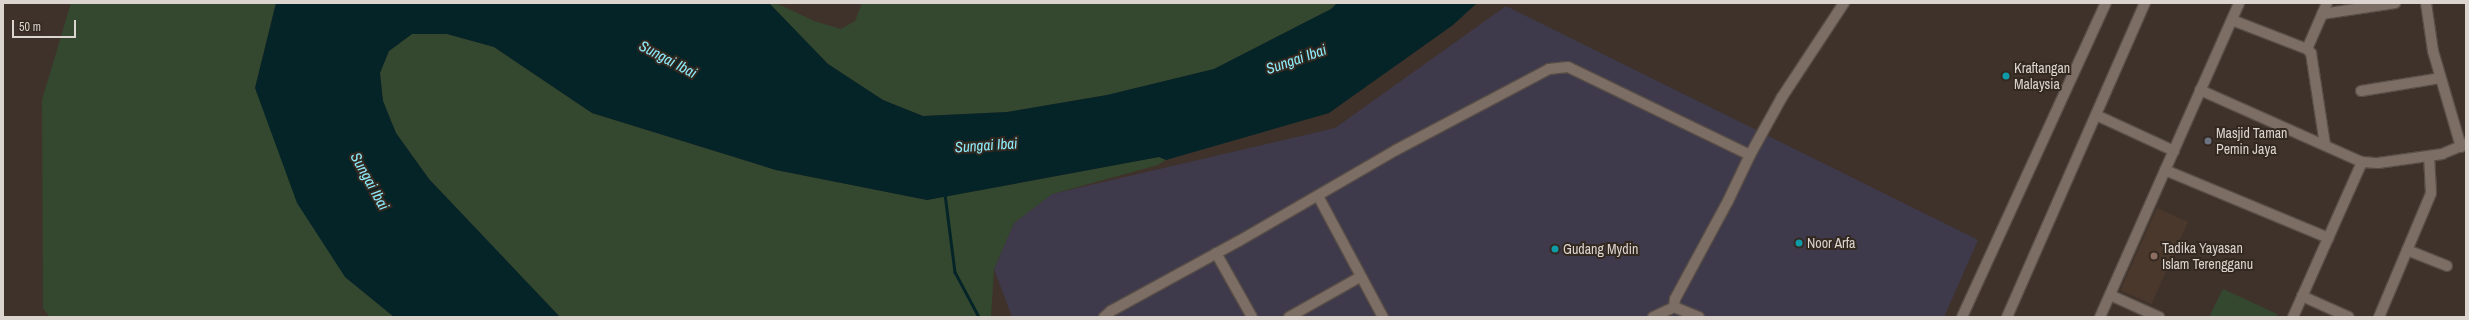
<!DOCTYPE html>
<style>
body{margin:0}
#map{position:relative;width:2469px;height:320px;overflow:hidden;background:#3e322a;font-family:"Archivo Narrow",sans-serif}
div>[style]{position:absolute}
.industrial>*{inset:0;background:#3f3a4b}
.built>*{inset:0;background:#4a382c;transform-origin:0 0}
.green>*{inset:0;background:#34482f}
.water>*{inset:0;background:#042428}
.stream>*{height:2.5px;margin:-1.25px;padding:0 1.25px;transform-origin:1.25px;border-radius:1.25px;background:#042428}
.roads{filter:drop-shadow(1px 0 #584e47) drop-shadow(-1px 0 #584e47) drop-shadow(0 1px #584e47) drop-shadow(0 -1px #584e47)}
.minor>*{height:10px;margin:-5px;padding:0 5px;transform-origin:5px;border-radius:5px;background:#7c6e65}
.tertiary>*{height:10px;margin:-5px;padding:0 5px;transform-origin:5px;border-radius:5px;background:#7c6e65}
.dots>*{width:11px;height:11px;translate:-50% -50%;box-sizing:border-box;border:2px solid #342920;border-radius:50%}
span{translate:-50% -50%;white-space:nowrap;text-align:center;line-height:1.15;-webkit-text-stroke:4px #342920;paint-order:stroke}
.poi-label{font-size:14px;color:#dcd4cf}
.left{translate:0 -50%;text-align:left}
.water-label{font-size:15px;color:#8decfb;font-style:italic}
.frame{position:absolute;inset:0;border:4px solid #dcd4cf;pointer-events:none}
.scale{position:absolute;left:12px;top:20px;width:64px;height:18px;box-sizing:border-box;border:2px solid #dcd4cf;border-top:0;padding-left:5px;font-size:12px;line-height:14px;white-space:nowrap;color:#dcd4cf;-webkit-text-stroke:3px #342920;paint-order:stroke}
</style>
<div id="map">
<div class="industrial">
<div style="clip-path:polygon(1506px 6px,1978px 240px,1944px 317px,1012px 317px,994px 269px,1014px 223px,1052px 194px,1335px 128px)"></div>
</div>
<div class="built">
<div style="left:2157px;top:208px;width:34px;height:90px;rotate:24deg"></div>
</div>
<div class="green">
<div style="clip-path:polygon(71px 3px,276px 3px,255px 88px,345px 277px,394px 317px,50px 317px,43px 308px,42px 100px)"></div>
<div style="clip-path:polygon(769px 3px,776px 3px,814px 21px,841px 29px,855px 21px,862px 3px,1337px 3px,1331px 9px,1214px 69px,1107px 95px,1007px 112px,923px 116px,883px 100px,828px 64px)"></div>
<div style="clip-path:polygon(412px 34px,447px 34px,494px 47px,592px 113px,776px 170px,927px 200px,1159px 157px,1166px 160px,1158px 165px,1052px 194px,1014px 223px,994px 269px,991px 317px,560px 317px,429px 179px,396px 133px,383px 101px,380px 73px,389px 51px)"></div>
<div style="clip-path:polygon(2223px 289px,2277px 314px,2276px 317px,2209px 317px)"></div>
</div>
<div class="water">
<div style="clip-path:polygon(276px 3px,769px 3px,828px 64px,883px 100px,923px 116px,1007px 112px,1107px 95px,1214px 69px,1331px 9px,1337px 3px,1477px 3px,1453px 25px,1329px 113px,1166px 160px,1159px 157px,927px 200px,776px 170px,592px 113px,494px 47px,447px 34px,412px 34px,389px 51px,380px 73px,383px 101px,396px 133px,429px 179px,560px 317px,394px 317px,345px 277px,297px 203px,255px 88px)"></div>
</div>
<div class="stream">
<div style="left:945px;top:194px;width:79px;rotate:82.7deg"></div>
<div style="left:955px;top:272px;width:51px;rotate:61.9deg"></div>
</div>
<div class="roads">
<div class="minor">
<div style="left:2426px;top:3px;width:49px;rotate:81.7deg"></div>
<div style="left:2433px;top:51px;width:100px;rotate:73.7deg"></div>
<div style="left:2322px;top:14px;width:74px;rotate:-8.6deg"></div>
<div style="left:2232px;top:20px;width:80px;rotate:21.1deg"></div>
<div style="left:2307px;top:49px;width:6px;rotate:45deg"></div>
<div style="left:2311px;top:53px;width:93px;rotate:81.3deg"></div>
<div style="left:2307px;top:49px;width:50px;rotate:-66.5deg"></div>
<div style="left:2200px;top:90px;width:177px;rotate:24deg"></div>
<div style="left:2362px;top:162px;width:16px;rotate:4deg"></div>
<div style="left:2378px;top:163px;width:65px;rotate:-8deg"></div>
<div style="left:2442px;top:154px;width:26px;rotate:-23deg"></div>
<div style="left:2361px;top:91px;width:80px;rotate:-9.3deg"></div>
<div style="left:2096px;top:115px;width:86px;rotate:24.8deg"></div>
<div style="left:2165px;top:170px;width:177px;rotate:22.6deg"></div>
<div style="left:1318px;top:196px;width:137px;rotate:61.8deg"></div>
<div style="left:2407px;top:250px;width:43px;rotate:21.8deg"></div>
<div style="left:1216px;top:253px;width:73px;rotate:60.6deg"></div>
<div style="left:2110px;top:295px;width:54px;rotate:24.2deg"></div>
<div style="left:2302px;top:296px;width:51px;rotate:24.1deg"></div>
<div style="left:1674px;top:307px;width:8px;rotate:-83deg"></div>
<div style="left:1675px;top:299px;width:111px;rotate:-61.6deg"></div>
<div style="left:1728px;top:201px;width:51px;rotate:-64.4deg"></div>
<div style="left:1750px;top:155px;width:66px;rotate:-61.1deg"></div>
<div style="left:1782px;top:97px;width:113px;rotate:-56.6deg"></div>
<div style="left:1104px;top:317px;width:9px;rotate:-41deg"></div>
<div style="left:1111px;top:311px;width:146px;rotate:-28.7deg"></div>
<div style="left:1239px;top:241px;width:181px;rotate:-30.1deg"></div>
<div style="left:1396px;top:150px;width:173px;rotate:-27.9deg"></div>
<div style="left:1549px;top:69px;width:19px;rotate:-6deg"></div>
<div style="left:1568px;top:67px;width:202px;rotate:25.8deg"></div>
<div style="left:1289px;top:317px;width:81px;rotate:-29.4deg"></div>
<div style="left:1653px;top:317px;width:23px;rotate:-25deg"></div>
<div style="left:1674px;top:307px;width:27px;rotate:22deg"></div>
<div style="left:2007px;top:317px;width:343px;rotate:-66.3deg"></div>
<div style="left:2100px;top:317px;width:343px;rotate:-66.1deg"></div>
<div style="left:2293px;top:317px;width:170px;rotate:-66deg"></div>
<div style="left:2379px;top:317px;width:134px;rotate:-67.2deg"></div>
<div style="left:2431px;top:193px;width:37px;rotate:-93deg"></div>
</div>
<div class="tertiary">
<div style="left:1962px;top:317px;width:345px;rotate:-65.4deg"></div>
</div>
</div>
<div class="dots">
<div style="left:2006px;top:76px;background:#0f9aa8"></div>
<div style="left:2208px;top:141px;background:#6b7280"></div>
<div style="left:1799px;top:243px;background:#0f9aa8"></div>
<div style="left:1555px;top:249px;background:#0f9aa8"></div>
<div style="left:2154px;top:256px;background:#8d6e63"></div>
</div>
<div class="poi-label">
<span class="left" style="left:2014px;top:76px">Kraftangan<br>Malaysia</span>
<span class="left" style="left:2216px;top:141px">Masjid Taman<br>Pemin Jaya</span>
<span class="left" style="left:1807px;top:243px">Noor Arfa</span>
<span class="left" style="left:2162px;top:256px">Tadika Yayasan<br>Islam Terengganu</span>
<span class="left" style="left:1563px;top:249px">Gudang Mydin</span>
</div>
<div class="water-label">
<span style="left:668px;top:59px;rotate:28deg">Sungai Ibai</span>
<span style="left:1296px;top:59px;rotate:-19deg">Sungai Ibai</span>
<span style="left:986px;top:145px;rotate:-4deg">Sungai Ibai</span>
<span style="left:370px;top:181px;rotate:61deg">Sungai Ibai</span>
</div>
<div class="frame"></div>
<div class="scale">50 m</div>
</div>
